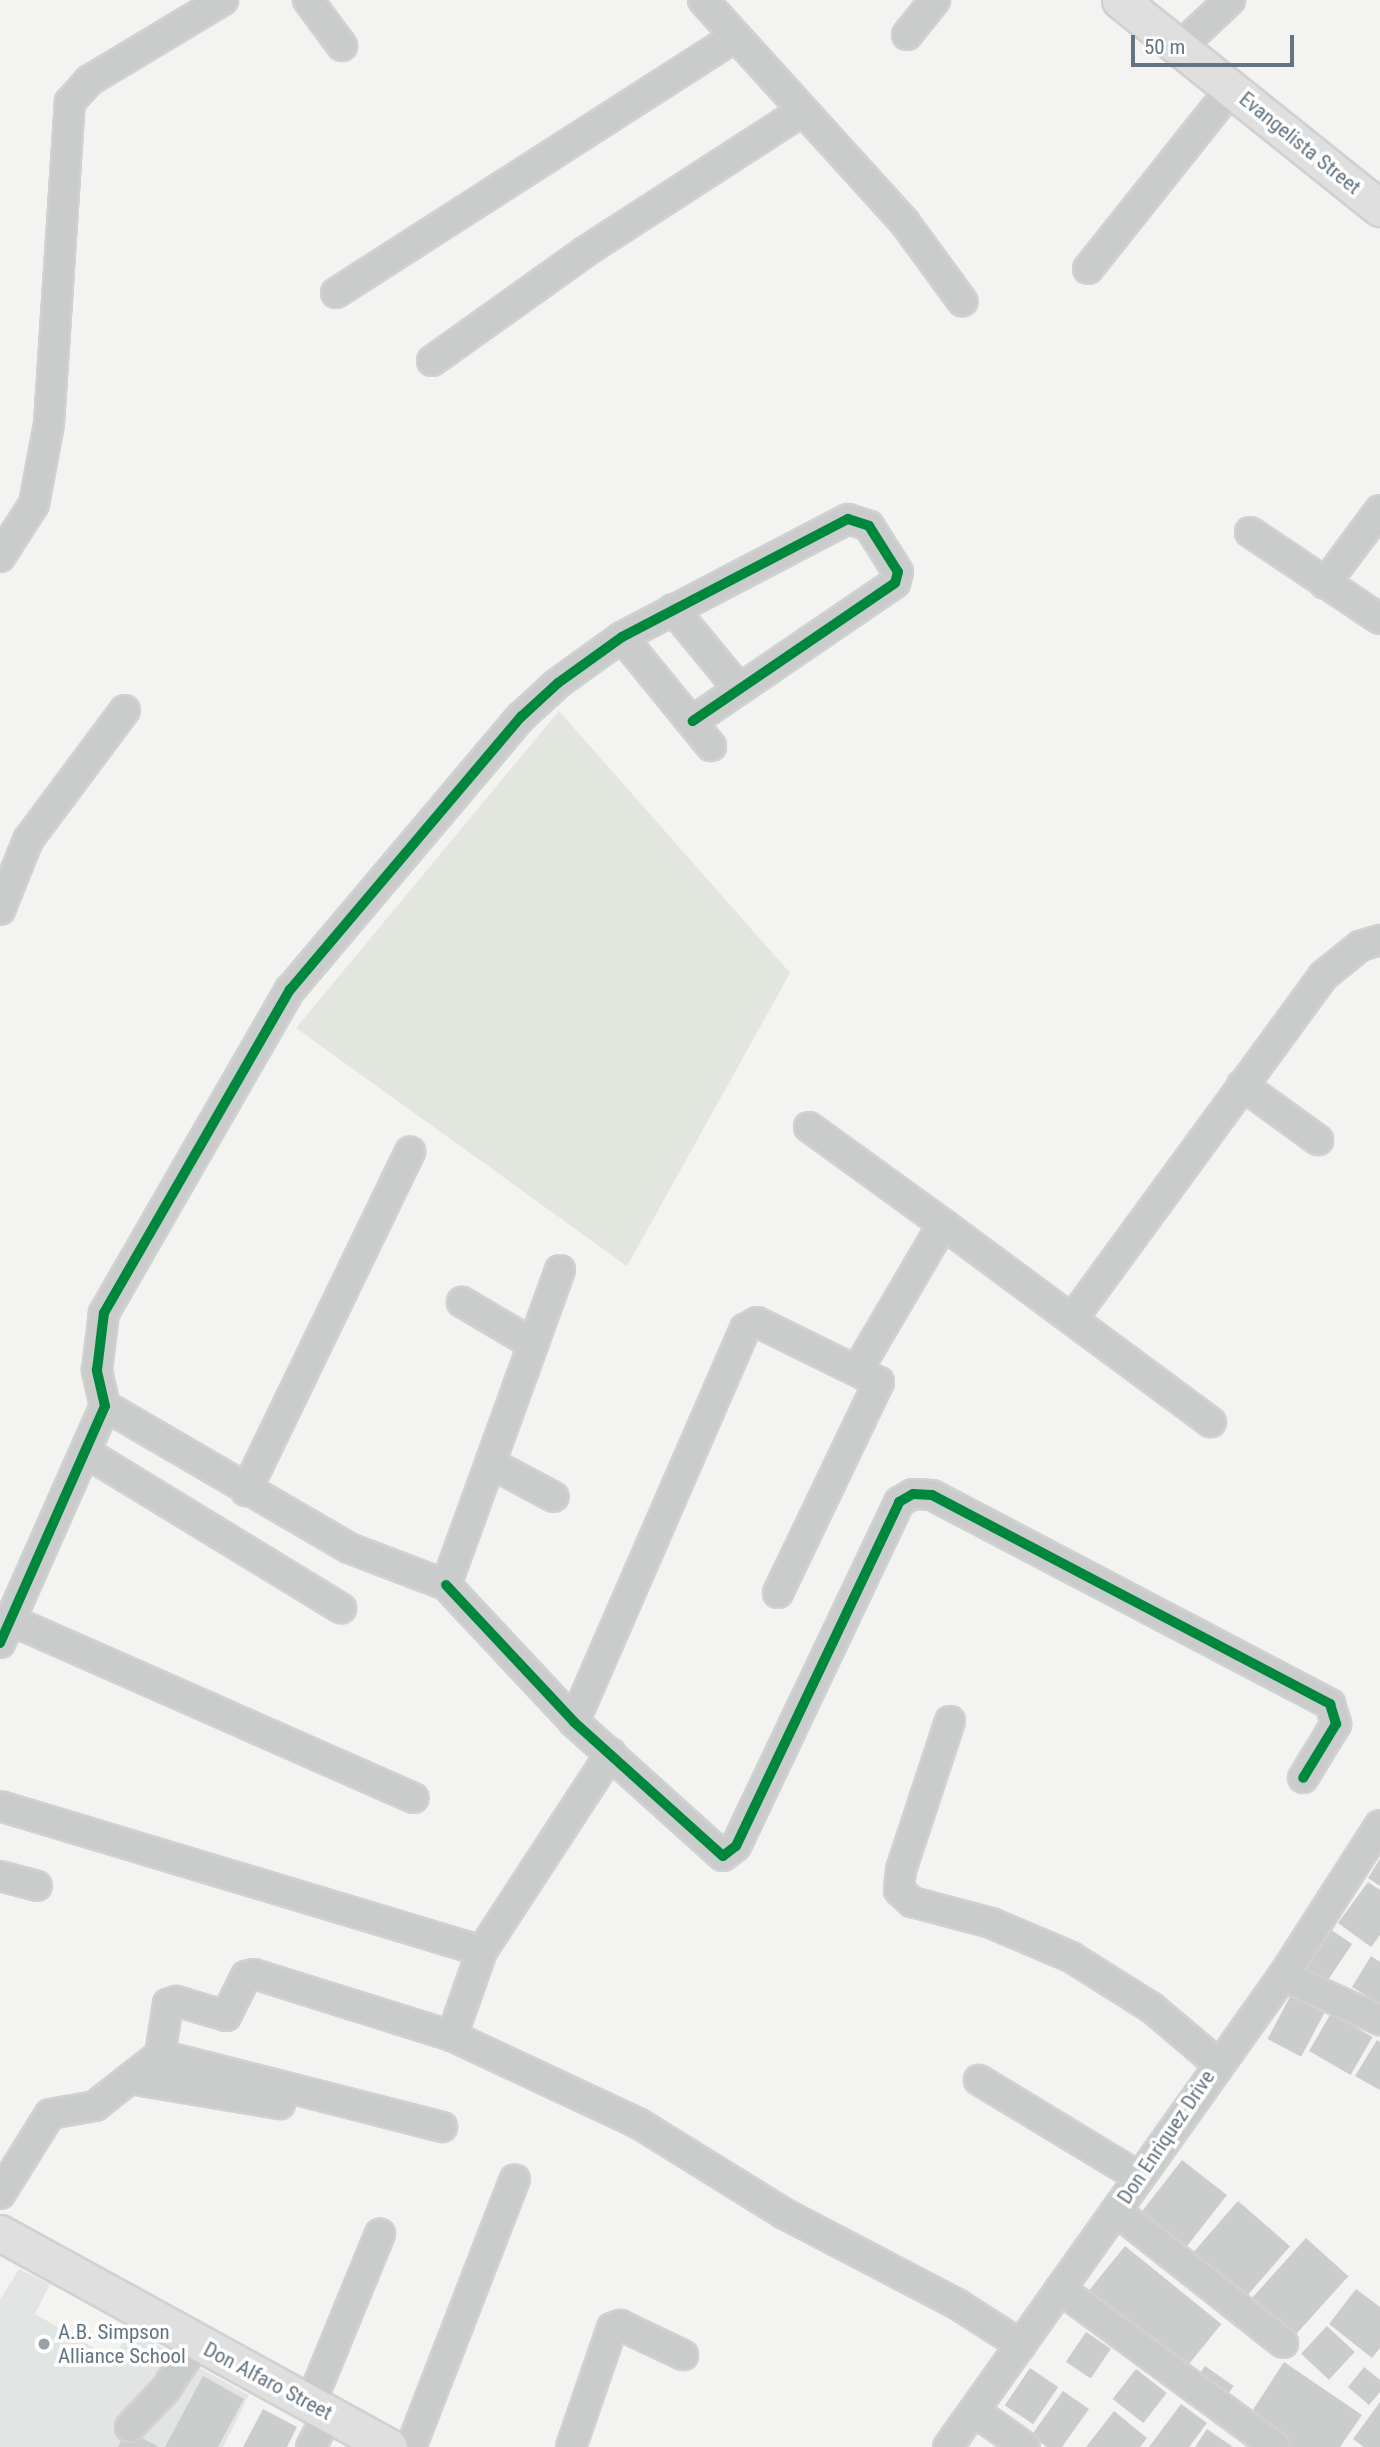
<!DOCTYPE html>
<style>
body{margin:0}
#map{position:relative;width:1380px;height:2447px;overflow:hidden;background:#f3f3f1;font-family:"Roboto Condensed",sans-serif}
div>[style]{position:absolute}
.built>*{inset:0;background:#e3e5e4}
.green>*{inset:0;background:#e2e6df}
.building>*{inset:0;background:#cbcdcd;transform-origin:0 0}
.roads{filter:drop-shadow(2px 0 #d0d1d0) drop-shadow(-2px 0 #d0d1d0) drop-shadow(0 2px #d0d1d0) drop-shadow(0 -2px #d0d1d0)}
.minor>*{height:28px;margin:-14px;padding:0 14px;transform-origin:14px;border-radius:14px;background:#cacccc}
.major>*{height:35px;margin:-17.5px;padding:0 17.5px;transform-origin:17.5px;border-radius:17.5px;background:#dfdfe0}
.cycleway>*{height:10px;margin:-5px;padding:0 5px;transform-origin:5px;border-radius:5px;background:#00873e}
.dots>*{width:19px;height:19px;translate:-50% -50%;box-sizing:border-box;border:4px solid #fff;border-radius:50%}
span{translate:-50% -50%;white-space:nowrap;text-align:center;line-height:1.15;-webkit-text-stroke:7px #fff;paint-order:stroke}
.street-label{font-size:21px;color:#637482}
.poi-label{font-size:21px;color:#637482}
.left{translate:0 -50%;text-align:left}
.scale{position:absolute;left:1131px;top:35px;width:163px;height:32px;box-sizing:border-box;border:4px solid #637482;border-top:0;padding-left:9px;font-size:21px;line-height:24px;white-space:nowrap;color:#637482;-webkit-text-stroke:5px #fff;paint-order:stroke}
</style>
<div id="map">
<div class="built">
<div style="clip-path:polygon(19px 2269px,50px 2284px,35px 2314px,112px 2358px,131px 2330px,249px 2395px,223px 2447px,0 2447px,0 2300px)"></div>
</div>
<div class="green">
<div style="clip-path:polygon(559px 711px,790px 973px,627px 1266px,296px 1028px)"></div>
</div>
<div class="building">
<div style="clip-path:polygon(1380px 1859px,1380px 1886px,1368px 1878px)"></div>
<div style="clip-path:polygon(1368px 1882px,1380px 1890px,1380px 1935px,1371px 1947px,1338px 1923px)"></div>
<div style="left:1324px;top:1925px;width:34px;height:54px;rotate:34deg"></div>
<div style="clip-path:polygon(1371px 1956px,1380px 1962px,1380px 2004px,1352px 1987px)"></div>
<div style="left:1292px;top:1993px;width:38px;height:52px;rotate:28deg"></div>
<div style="left:1331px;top:2013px;width:48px;height:44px;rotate:30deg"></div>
<div style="clip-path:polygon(1377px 2040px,1380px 2042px,1380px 2090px,1355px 2076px)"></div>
<div style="left:1182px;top:2160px;width:57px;height:76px;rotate:38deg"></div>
<div style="left:1238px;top:2201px;width:69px;height:76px;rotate:41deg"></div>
<div style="left:1306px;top:2238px;width:57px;height:88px;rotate:42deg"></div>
<div style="left:1125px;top:2246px;width:124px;height:64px;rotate:39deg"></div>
<div style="clip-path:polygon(1356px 2289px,1380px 2307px,1380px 2348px,1372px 2358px,1329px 2324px)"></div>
<div style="left:1327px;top:2326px;width:38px;height:38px;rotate:43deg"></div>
<div style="left:1086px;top:2332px;width:30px;height:36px;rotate:34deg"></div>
<div style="clip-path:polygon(1284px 2362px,1362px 2415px,1340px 2447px,1288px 2447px,1247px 2419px)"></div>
<div style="left:1205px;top:2366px;width:35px;height:23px;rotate:35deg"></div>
<div style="clip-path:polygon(1364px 2367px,1380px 2380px,1380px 2392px,1369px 2405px,1348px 2387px)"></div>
<div style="left:1030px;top:2368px;width:34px;height:45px;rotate:34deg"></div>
<div style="left:1136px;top:2369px;width:39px;height:38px;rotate:38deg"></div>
<div style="clip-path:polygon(203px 2376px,244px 2399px,218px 2447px,165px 2447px)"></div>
<div style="clip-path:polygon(1063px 2391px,1089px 2409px,1062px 2447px,1047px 2447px,1031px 2436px)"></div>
<div style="clip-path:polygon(1380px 2402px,1380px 2447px,1364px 2447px,1353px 2439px)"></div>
<div style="clip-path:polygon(1181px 2404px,1207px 2423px,1189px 2447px,1149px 2447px)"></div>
<div style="clip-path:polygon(263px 2409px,297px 2427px,287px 2447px,243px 2447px)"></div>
<div style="clip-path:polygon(1114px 2411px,1147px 2438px,1140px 2447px,1086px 2447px)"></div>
<div style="clip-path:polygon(1207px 2429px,1233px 2447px,1195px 2447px)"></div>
<div style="clip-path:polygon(127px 2430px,159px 2447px,118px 2447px)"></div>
</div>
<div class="roads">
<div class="minor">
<div style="left:308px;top:0;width:57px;rotate:53.5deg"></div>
<div style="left:703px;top:0;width:301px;rotate:47.8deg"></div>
<div style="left:905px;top:223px;width:97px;rotate:53.8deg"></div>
<div style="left:907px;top:35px;width:45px;rotate:-51.3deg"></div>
<div style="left:1180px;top:47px;width:69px;rotate:-43.2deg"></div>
<div style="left:1088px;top:269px;width:231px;rotate:-51.5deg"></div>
<div style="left:336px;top:293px;width:474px;rotate:-32.7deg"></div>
<div style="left:432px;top:361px;width:189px;rotate:-35.5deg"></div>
<div style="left:586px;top:251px;width:256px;rotate:-32.9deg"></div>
<div style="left:1250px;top:532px;width:156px;rotate:33.8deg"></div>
<div style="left:0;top:557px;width:63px;rotate:-57.3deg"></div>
<div style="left:34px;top:504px;width:81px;rotate:-79.4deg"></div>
<div style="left:49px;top:424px;width:323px;rotate:-86.3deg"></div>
<div style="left:70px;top:102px;width:30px;rotate:-48deg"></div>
<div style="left:90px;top:80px;width:155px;rotate:-31deg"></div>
<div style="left:1325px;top:584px;width:92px;rotate:-53.4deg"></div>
<div style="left:673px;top:609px;width:104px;rotate:50.5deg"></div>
<div style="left:622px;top:637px;width:141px;rotate:50.8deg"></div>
<div style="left:0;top:910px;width:75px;rotate:-68.2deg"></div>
<div style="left:28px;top:840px;width:162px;rotate:-53.3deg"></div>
<div style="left:1242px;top:1085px;width:94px;rotate:35.9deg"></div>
<div style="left:809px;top:1127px;width:165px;rotate:35.9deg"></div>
<div style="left:462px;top:1302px;width:82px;rotate:30.6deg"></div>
<div style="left:1073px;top:1318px;width:424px;rotate:-53.8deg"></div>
<div style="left:1323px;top:976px;width:48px;rotate:-39deg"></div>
<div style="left:1360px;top:946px;width:21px;rotate:-17deg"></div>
<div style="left:858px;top:1369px;width:168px;rotate:-59.6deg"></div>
<div style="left:943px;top:1224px;width:333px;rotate:36.5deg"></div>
<div style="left:105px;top:1406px;width:282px;rotate:30.2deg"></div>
<div style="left:349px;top:1548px;width:104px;rotate:20.9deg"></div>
<div style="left:446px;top:1585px;width:335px;rotate:-70.1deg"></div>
<div style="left:85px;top:1452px;width:300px;rotate:31.4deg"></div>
<div style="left:490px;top:1463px;width:72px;rotate:28deg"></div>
<div style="left:246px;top:1491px;width:377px;rotate:-64.2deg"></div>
<div style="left:446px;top:1585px;width:187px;rotate:46.9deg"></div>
<div style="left:574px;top:1722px;width:200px;rotate:42deg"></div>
<div style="left:723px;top:1856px;width:16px;rotate:-38deg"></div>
<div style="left:736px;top:1846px;width:381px;rotate:-64.6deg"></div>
<div style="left:899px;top:1502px;width:16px;rotate:-30deg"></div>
<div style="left:913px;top:1494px;width:19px;rotate:3deg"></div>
<div style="left:932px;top:1495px;width:450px;rotate:27.7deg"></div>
<div style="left:1330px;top:1704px;width:21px;rotate:73deg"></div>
<div style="left:1336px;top:1724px;width:63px;rotate:121.4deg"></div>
<div style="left:10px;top:1620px;width:441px;rotate:23.8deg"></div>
<div style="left:0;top:1643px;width:259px;rotate:-66.1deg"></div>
<div style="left:105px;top:1406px;width:37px;rotate:-103deg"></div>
<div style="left:97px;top:1370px;width:57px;rotate:-83deg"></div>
<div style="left:104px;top:1313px;width:373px;rotate:-60.1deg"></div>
<div style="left:290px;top:990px;width:358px;rotate:-49.8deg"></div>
<div style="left:521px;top:717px;width:50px;rotate:-42.6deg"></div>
<div style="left:558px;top:683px;width:79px;rotate:-35.7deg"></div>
<div style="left:622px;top:637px;width:255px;rotate:-27.6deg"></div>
<div style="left:848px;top:519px;width:22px;rotate:18deg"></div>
<div style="left:869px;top:526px;width:54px;rotate:57.8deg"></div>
<div style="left:898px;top:572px;width:11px;rotate:105deg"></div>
<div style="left:895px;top:583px;width:245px;rotate:145.7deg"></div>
<div style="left:950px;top:1721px;width:157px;rotate:108.2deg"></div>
<div style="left:901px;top:1870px;width:20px;rotate:96deg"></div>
<div style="left:899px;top:1890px;width:18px;rotate:43deg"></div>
<div style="left:912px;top:1902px;width:82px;rotate:14.9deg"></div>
<div style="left:991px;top:1923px;width:87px;rotate:23deg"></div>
<div style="left:1071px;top:1957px;width:96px;rotate:32.2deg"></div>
<div style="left:1152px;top:2008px;width:85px;rotate:40.2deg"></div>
<div style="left:574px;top:1722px;width:429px;rotate:-66.5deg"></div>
<div style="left:745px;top:1329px;width:14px;rotate:-30deg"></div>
<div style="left:757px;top:1322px;width:136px;rotate:26.2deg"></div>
<div style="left:879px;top:1382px;width:234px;rotate:115.6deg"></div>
<div style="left:0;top:1806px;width:503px;rotate:16.74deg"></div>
<div style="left:482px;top:1951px;width:236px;rotate:-56.9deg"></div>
<div style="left:0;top:1876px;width:38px;rotate:15deg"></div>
<div style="left:1283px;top:1976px;width:107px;rotate:24.4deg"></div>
<div style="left:452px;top:2036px;width:205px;rotate:25.1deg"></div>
<div style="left:638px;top:2123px;width:171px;rotate:31.8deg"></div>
<div style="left:783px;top:2213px;width:196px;rotate:27.6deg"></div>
<div style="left:957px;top:2304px;width:76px;rotate:32.6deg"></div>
<div style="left:160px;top:2055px;width:52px;rotate:-81.1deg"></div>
<div style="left:168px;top:2004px;width:9px;rotate:-21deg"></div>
<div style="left:176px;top:2001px;width:52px;rotate:16.7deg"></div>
<div style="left:226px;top:2016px;width:45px;rotate:-63.4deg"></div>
<div style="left:246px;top:1976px;width:8px;rotate:-14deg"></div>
<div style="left:254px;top:1974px;width:207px;rotate:17.4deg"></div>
<div style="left:452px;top:2036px;width:90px;rotate:-70.6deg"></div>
<div style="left:130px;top:2079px;width:152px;rotate:9.5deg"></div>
<div style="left:979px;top:2080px;width:187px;rotate:31.2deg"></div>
<div style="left:0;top:2194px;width:94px;rotate:-58deg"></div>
<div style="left:50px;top:2114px;width:46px;rotate:-10.1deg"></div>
<div style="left:95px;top:2106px;width:83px;rotate:-38.1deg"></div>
<div style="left:160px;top:2055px;width:291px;rotate:14.3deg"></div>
<div style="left:1116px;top:2211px;width:213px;rotate:38.3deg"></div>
<div style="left:1060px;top:2289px;width:267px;rotate:36.3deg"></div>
<div style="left:311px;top:2402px;width:182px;rotate:-67.7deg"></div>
<div style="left:974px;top:2411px;width:62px;rotate:35.2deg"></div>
<div style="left:130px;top:2427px;width:51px;rotate:-46.6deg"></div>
<div style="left:165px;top:2390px;width:56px;rotate:-56.6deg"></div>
<div style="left:311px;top:2447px;width:38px;rotate:-62deg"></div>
<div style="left:411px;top:2447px;width:287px;rotate:-68.8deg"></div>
<div style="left:571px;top:2447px;width:126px;rotate:-71deg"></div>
<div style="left:612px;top:2328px;width:9px;rotate:-21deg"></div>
<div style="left:620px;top:2325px;width:70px;rotate:25.5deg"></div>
<div style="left:948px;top:2447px;width:578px;rotate:-54.58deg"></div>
<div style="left:1283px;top:1976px;width:179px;rotate:-57.3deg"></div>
</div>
<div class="major">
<div style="left:1120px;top:0;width:333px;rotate:38.7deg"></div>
<div style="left:0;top:2233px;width:444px;rotate:28.8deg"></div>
</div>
</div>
<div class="cycleway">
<div style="left:446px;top:1585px;width:187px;rotate:46.9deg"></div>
<div style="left:574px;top:1722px;width:200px;rotate:42deg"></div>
<div style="left:723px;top:1856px;width:16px;rotate:-38deg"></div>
<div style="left:736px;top:1846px;width:381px;rotate:-64.6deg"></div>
<div style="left:899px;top:1502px;width:16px;rotate:-30deg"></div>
<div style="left:913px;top:1494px;width:19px;rotate:3deg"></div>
<div style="left:932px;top:1495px;width:450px;rotate:27.7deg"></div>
<div style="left:1330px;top:1704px;width:21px;rotate:73deg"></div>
<div style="left:1336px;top:1724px;width:63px;rotate:121.4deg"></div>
<div style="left:0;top:1643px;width:259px;rotate:-66.1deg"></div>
<div style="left:105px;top:1406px;width:37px;rotate:-103deg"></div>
<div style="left:97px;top:1370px;width:57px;rotate:-83deg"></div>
<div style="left:104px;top:1313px;width:373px;rotate:-60.1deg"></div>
<div style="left:290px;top:990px;width:358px;rotate:-49.8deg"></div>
<div style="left:521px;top:717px;width:50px;rotate:-42.6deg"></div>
<div style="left:558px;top:683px;width:79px;rotate:-35.7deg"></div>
<div style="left:622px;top:637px;width:255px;rotate:-27.6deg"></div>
<div style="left:848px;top:519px;width:22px;rotate:18deg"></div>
<div style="left:869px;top:526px;width:54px;rotate:57.8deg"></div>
<div style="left:898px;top:572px;width:11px;rotate:105deg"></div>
<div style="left:895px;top:583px;width:245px;rotate:145.7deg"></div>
</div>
<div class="dots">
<div style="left:44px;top:2344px;background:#95a0a9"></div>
</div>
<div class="street-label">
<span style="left:1300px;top:143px;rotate:39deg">Evangelista Street</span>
<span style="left:1166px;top:2137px;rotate:-56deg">Don Enriquez Drive</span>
<span style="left:268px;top:2381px;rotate:28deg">Don Alfaro Street</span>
</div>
<div class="poi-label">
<span class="left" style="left:58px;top:2344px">A.B. Simpson<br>Alliance School</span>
</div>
<div class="scale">50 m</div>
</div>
